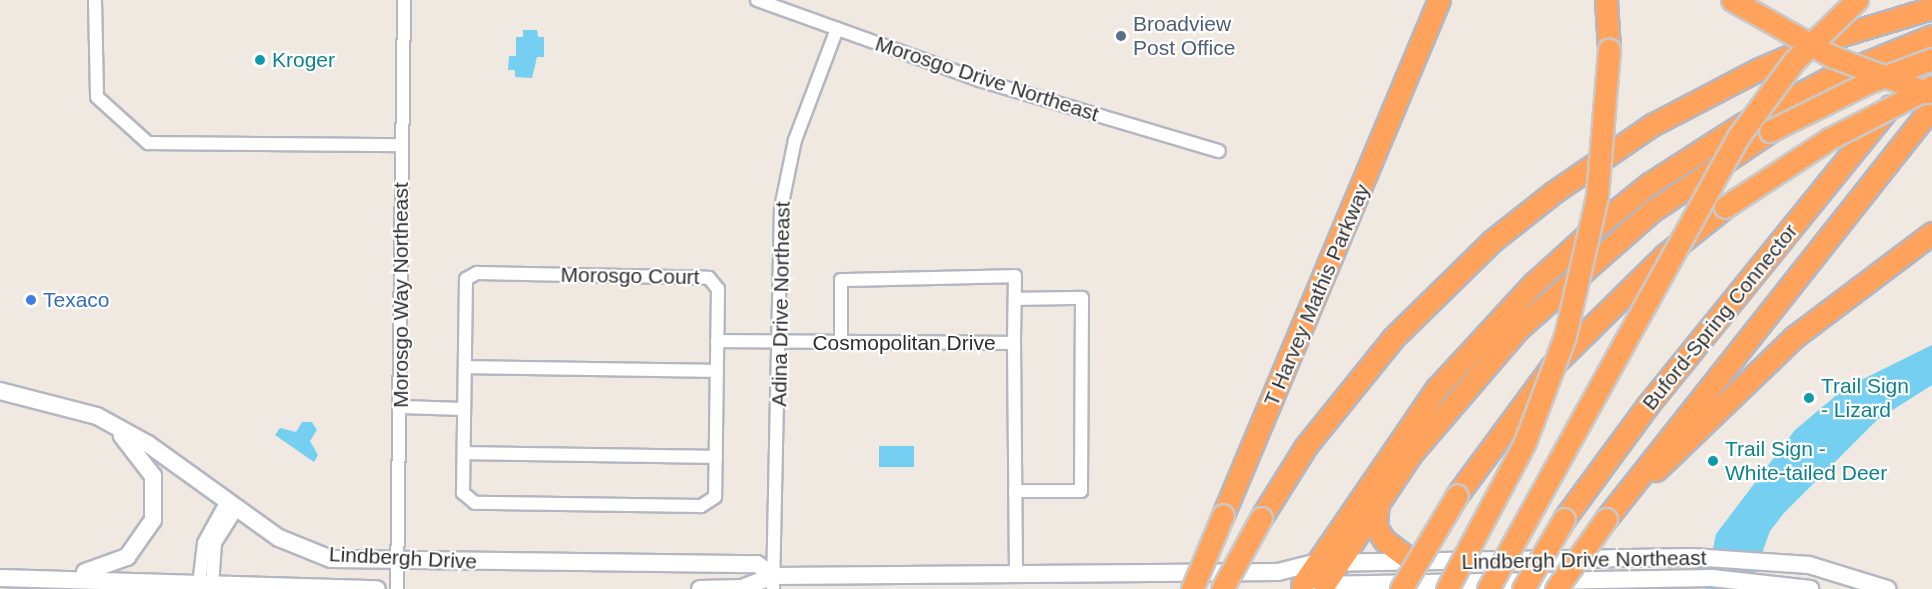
<!DOCTYPE html>
<style>
body{margin:0}
#map{position:relative;width:1932px;height:589px;overflow:hidden;background:#efe9e1;font-family:Arial,sans-serif}
div>[style]{position:absolute}
.water>*{inset:0;background:#75cff0;transform-origin:0 0}
.roads{filter:drop-shadow(2px 0 #b4b7c1) drop-shadow(-2px 0 #b4b7c1) drop-shadow(0 2px #b4b7c1) drop-shadow(0 -2px #b4b7c1)}
.street>*{height:12px;margin:-6px;padding:0 6px;transform-origin:6px;border-radius:6px;background:#fff}
.secondary>*{height:16px;margin:-8px;padding:0 8px;transform-origin:8px;border-radius:8px;background:#fff}
.highway>*{height:21px;margin:-10.5px;padding:0 10.5px;transform-origin:10.5px;border-radius:10.5px;background:#ffa35c}
.bridges{filter:drop-shadow(2px 0 #c9c9c9) drop-shadow(-2px 0 #c9c9c9) drop-shadow(0 2px #c9c9c9) drop-shadow(0 -2px #c9c9c9)}
.highway-bridge>*{height:21px;margin:-10.5px;padding:0 10.5px;transform-origin:10.5px;border-radius:10.5px;background:#ffa35c}
.dots>*{width:16px;height:16px;translate:-50% -50%;box-sizing:border-box;border:3px solid #fff;border-radius:50%}
span{translate:-50% -50%;white-space:nowrap;text-align:center;line-height:1.15;-webkit-text-stroke:4.5px #fff;paint-order:stroke}
.service-label{font-size:21px;color:#4e5e75}
.left{translate:0 -50%;text-align:left}
.culture-label{font-size:21px;color:#0d838f}
.street-label{font-size:21px;color:#2e2e2e}
.shop-label{font-size:21px;color:#366cbe}
</style>
<div id="map">
<div class="water">
<div style="clip-path:polygon(523px 30px,537px 30px,538px 37px,544px 37px,544px 57px,537px 57px,532px 78px,515px 77px,515px 70px,508px 70px,509px 56px,516px 56px,516px 37px,523px 37px)"></div>
<div style="clip-path:polygon(1932px 345px,1932px 385px,1877px 420px,1784px 513px,1770px 531px,1749px 589px,1705px 589px,1716px 534px,1795px 430px,1845px 388px)"></div>
<div style="clip-path:polygon(302px 422px,312px 422px,317px 430px,310px 441px,318px 455px,314px 462px,275px 435px,280px 428px,296px 432px)"></div>
<div style="left:914px;top:446px;width:21px;height:35px;rotate:90deg"></div>
</div>
<div class="roads">
<div class="street">
<div style="left:95px;top:0;width:97px;rotate:88.8deg"></div>
<div style="left:97px;top:97px;width:69px;rotate:42deg"></div>
<div style="left:148px;top:143px;width:254px;rotate:0.5deg"></div>
<div style="left:757px;top:0;width:236px;rotate:19.8deg"></div>
<div style="left:979px;top:80px;width:250px;rotate:16.5deg"></div>
<div style="left:477px;top:273px;width:232px;rotate:1.2deg"></div>
<div style="left:709px;top:278px;width:14px;rotate:51deg"></div>
<div style="left:718px;top:289px;width:208px;rotate:90.8deg"></div>
<div style="left:715px;top:497px;width:17px;rotate:147deg"></div>
<div style="left:701px;top:506px;width:226px;rotate:-179.2deg"></div>
<div style="left:475px;top:503px;width:16px;rotate:-140deg"></div>
<div style="left:463px;top:493px;width:214px;rotate:-89.2deg"></div>
<div style="left:466px;top:279px;width:13px;rotate:-29deg"></div>
<div style="left:1015px;top:299px;width:67px;rotate:-0.9deg"></div>
<div style="left:1082px;top:298px;width:193px;rotate:90.3deg"></div>
<div style="left:1081px;top:491px;width:66px;rotate:180deg"></div>
<div style="left:717px;top:341px;width:297px;rotate:0.4deg"></div>
<div style="left:1014px;top:343px;width:231px;rotate:89.5deg"></div>
<div style="left:841px;top:343px;width:63px;rotate:-90deg"></div>
<div style="left:841px;top:280px;width:174px;rotate:-1.3deg"></div>
<div style="left:1015px;top:276px;width:67px;rotate:90.9deg"></div>
<div style="left:465px;top:367px;width:252px;rotate:0.9deg"></div>
<div style="left:401px;top:407px;width:63px;rotate:1.8deg"></div>
<div style="left:464px;top:453px;width:252px;rotate:0.9deg"></div>
<div style="left:199px;top:585px;width:42px;rotate:-83.2deg"></div>
<div style="left:204px;top:543px;width:48px;rotate:-61.3deg"></div>
<div style="left:212px;top:585px;width:42px;rotate:-85.9deg"></div>
<div style="left:215px;top:543px;width:41px;rotate:-57.8deg"></div>
<div style="left:397px;top:589px;width:589px;rotate:-89.32deg"></div>
<div style="left:773px;top:589px;width:381px;rotate:-88.8deg"></div>
<div style="left:781px;top:208px;width:69px;rotate:-78.4deg"></div>
<div style="left:795px;top:140px;width:119px;rotate:-69.3deg"></div>
</div>
<div class="secondary">
<div style="left:0;top:391px;width:100px;rotate:14.5deg"></div>
<div style="left:97px;top:416px;width:58px;rotate:28.8deg"></div>
<div style="left:148px;top:444px;width:161px;rotate:35.7deg"></div>
<div style="left:279px;top:538px;width:56px;rotate:22deg"></div>
<div style="left:331px;top:559px;width:426px;rotate:0.7deg"></div>
<div style="left:757px;top:564px;width:21px;rotate:35deg"></div>
<div style="left:85px;top:572px;width:45px;rotate:-19.7deg"></div>
<div style="left:127px;top:557px;width:45px;rotate:-54.9deg"></div>
<div style="left:153px;top:520px;width:44px;rotate:-90deg"></div>
<div style="left:153px;top:476px;width:51px;rotate:-127.8deg"></div>
<div style="left:0;top:578px;width:377px;rotate:1.7deg"></div>
<div style="left:1314px;top:585px;width:398px;rotate:-1deg"></div>
<div style="left:1712px;top:578px;width:99px;rotate:6.4deg"></div>
<div style="left:700px;top:589px;width:42px;rotate:-1.4deg"></div>
<div style="left:742px;top:588px;width:34px;rotate:-21deg"></div>
<div style="left:774px;top:576px;width:504px;rotate:-0.45deg"></div>
<div style="left:1278px;top:572px;width:37px;rotate:-14deg"></div>
<div style="left:1314px;top:563px;width:378px;rotate:-0.9deg"></div>
<div style="left:1692px;top:557px;width:117px;rotate:3.9deg"></div>
<div style="left:1809px;top:565px;width:82px;rotate:17.1deg"></div>
</div>
<div class="highway">
<div style="left:1606px;top:0;width:49px;rotate:86.5deg"></div>
<div style="left:1656px;top:470px;width:192px;rotate:-43.9deg"></div>
<div style="left:1794px;top:337px;width:173px;rotate:-37deg"></div>
<div style="left:1457px;top:495px;width:160px;rotate:-53.6deg"></div>
<div style="left:1552px;top:366px;width:158px;rotate:-44.5deg"></div>
<div style="left:1665px;top:255px;width:77px;rotate:-38.7deg"></div>
<div style="left:1378px;top:502px;width:25px;rotate:95deg"></div>
<div style="left:1376px;top:527px;width:15px;rotate:58deg"></div>
<div style="left:1384px;top:540px;width:39px;rotate:37deg"></div>
<div style="left:1223px;top:515px;width:558px;rotate:-67.25deg"></div>
<div style="left:1261px;top:518px;width:85px;rotate:-58deg"></div>
<div style="left:1306px;top:446px;width:139px;rotate:-51.1deg"></div>
<div style="left:1393px;top:338px;width:139px;rotate:-44.4deg"></div>
<div style="left:1492px;top:241px;width:79px;rotate:-38.3deg"></div>
<div style="left:1554px;top:192px;width:119px;rotate:-34.4deg"></div>
<div style="left:1652px;top:125px;width:119px;rotate:-27.6deg"></div>
<div style="left:1757px;top:70px;width:78px;rotate:-23.3deg"></div>
<div style="left:1829px;top:39px;width:108px;rotate:-16.8deg"></div>
<div style="left:1564px;top:519px;width:140px;rotate:-53.7deg"></div>
<div style="left:1647px;top:406px;width:386px;rotate:-51deg"></div>
<div style="left:1606px;top:519px;width:525px;rotate:-51.65deg"></div>
<div style="left:1302px;top:585px;width:239px;rotate:-55.6deg"></div>
<div style="left:1437px;top:388px;width:142px;rotate:-47.3deg"></div>
<div style="left:1533px;top:284px;width:85px;rotate:-42.1deg"></div>
<div style="left:1596px;top:227px;width:68px;rotate:-39.1deg"></div>
<div style="left:1649px;top:184px;width:112px;rotate:-32.6deg"></div>
<div style="left:1743px;top:124px;width:100px;rotate:-28.1deg"></div>
<div style="left:1831px;top:77px;width:109px;rotate:-22.1deg"></div>
<div style="left:1324px;top:585px;width:157px;rotate:-56.4deg"></div>
<div style="left:1411px;top:454px;width:165px;rotate:-49.4deg"></div>
<div style="left:1518px;top:329px;width:179px;rotate:-41.4deg"></div>
<div style="left:1652px;top:211px;width:143px;rotate:-34.1deg"></div>
</div>
</div>
<div class="bridges">
<div class="highway-bridge">
<div style="left:1732px;top:0;width:114px;rotate:29.5deg"></div>
<div style="left:1831px;top:56px;width:102px;rotate:20.8deg"></div>
<div style="left:1770px;top:131px;width:108px;rotate:-26.3deg"></div>
<div style="left:1867px;top:83px;width:69px;rotate:-20.3deg"></div>
<div style="left:1725px;top:207px;width:124px;rotate:-33.2deg"></div>
<div style="left:1829px;top:139px;width:116px;rotate:-27.2deg"></div>
<div style="left:1192px;top:589px;width:80px;rotate:-67.3deg"></div>
<div style="left:1222px;top:589px;width:81px;rotate:-61.2deg"></div>
<div style="left:1401px;top:589px;width:109px;rotate:-59.2deg"></div>
<div style="left:1447px;top:589px;width:166px;rotate:-62deg"></div>
<div style="left:1525px;top:442px;width:113px;rotate:-69.3deg"></div>
<div style="left:1565px;top:336px;width:144px;rotate:-77.1deg"></div>
<div style="left:1597px;top:196px;width:147px;rotate:-85.3deg"></div>
<div style="left:1488px;top:589px;width:517px;rotate:-61.05deg"></div>
<div style="left:1738px;top:137px;width:94px;rotate:-53.6deg"></div>
<div style="left:1794px;top:61px;width:88px;rotate:-44.1deg"></div>
<div style="left:1523px;top:589px;width:81px;rotate:-59.6deg"></div>
<div style="left:1556px;top:589px;width:86px;rotate:-54.5deg"></div>
</div>
</div>
<div class="dots">
<div style="left:1121px;top:36px;background:#5c6f8a"></div>
<div style="left:260px;top:60px;background:#0f9aa8"></div>
<div style="left:31px;top:300px;background:#3f7fe0"></div>
<div style="left:1809px;top:398px;background:#0f9aa8"></div>
<div style="left:1713px;top:461px;background:#0f9aa8"></div>
</div>
<div class="service-label">
<span class="left" style="left:1133px;top:36px">Broadview<br>Post Office</span>
</div>
<div class="culture-label">
<span class="left" style="left:272px;top:60px">Kroger</span>
<span class="left" style="left:1821px;top:398px">Trail Sign<br>- Lizard</span>
<span class="left" style="left:1725px;top:461px">Trail Sign -<br>White-tailed Deer</span>
</div>
<div class="street-label">
<span style="left:987px;top:79px;rotate:18deg">Morosgo Drive Northeast</span>
<span style="left:630px;top:276px;rotate:1deg">Morosgo Court</span>
<span style="left:401px;top:295px;rotate:-90deg">Morosgo Way Northeast</span>
<span style="left:1317px;top:295px;rotate:-67deg">T Harvey Mathis Parkway</span>
<span style="left:781px;top:304px;rotate:-89deg">Adina Drive Northeast</span>
<span style="left:1720px;top:317px;rotate:-51deg">Buford-Spring Connector</span>
<span style="left:904px;top:343px">Cosmopolitan Drive</span>
<span style="left:403px;top:558px;rotate:3deg">Lindbergh Drive</span>
<span style="left:1584px;top:560px;rotate:-1deg">Lindbergh Drive Northeast</span>
</div>
<div class="shop-label">
<span class="left" style="left:43px;top:300px">Texaco</span>
</div>
</div>
